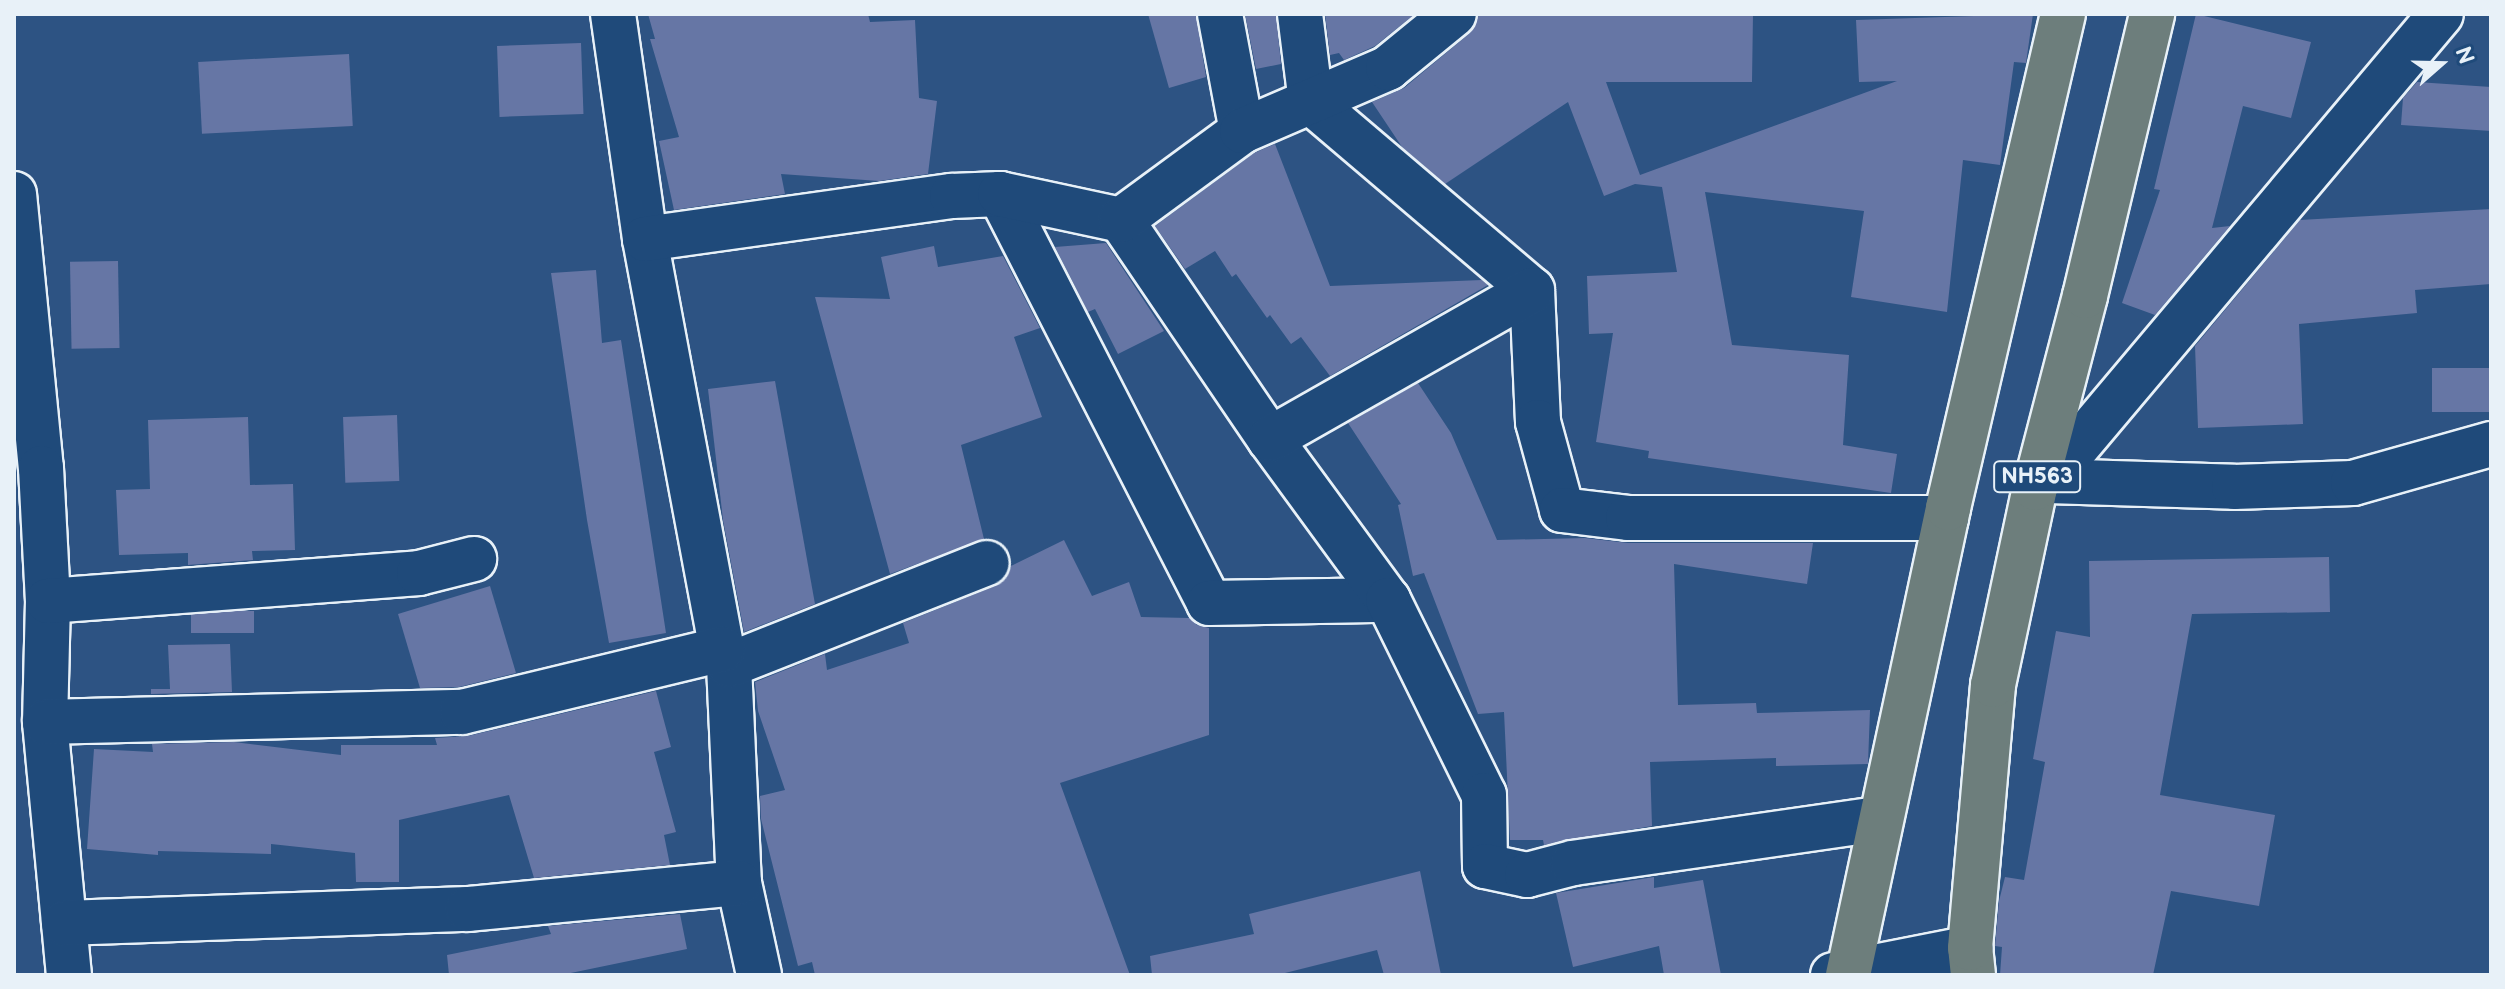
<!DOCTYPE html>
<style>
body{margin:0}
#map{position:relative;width:2505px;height:989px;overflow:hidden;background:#2d5383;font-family:"Balsamiq Sans",sans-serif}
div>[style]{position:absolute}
.building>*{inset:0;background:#6676a5;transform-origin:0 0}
.roads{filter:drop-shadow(2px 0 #e8f1f8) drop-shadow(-2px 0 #e8f1f8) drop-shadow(0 2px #e8f1f8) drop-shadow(0 -2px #e8f1f8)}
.minor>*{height:44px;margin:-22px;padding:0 22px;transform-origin:22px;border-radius:22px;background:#1f4a7a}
.highway>*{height:44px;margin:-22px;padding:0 22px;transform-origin:22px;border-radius:22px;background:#6d7e7c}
span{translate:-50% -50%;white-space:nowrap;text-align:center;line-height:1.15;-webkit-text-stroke:6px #1f4a7a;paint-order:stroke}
.shield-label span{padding:2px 6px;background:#1f4a7a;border:2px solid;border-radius:6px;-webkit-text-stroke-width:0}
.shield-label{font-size:22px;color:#e8f1f8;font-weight:700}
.frame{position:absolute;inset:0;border:16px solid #e8f1f8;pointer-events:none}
.north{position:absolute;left:2401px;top:24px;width:80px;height:80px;-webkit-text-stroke:6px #1f4a7a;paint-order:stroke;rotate:70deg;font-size:22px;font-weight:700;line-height:32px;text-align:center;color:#e8f1f8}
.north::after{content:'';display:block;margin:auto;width:28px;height:36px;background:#e8f1f8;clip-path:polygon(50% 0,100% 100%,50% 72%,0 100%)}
</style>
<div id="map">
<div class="building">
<div style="clip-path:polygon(648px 14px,868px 14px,870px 22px,915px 20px,919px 98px,937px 101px,928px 174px,879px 181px,781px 174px,785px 194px,674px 210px,659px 141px,679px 137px,650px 39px,655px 39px)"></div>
<div style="clip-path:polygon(1148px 14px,1196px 14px,1206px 77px,1169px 88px)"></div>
<div style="clip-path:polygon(1245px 14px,1276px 14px,1281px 64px,1256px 69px)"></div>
<div style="clip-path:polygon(1325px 14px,1415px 14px,1375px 46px,1344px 60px,1339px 53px,1330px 55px)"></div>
<div style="clip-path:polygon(1478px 14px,1753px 14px,1752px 82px,1606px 82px,1640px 175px,1897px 81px,1859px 82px,1856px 20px,2033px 14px,2026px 63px,2014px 62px,2000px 165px,1963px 160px,1947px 312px,1851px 297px,1864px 211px,1705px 192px,1732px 345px,1849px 355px,1843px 445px,1897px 454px,1891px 493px,1648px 458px,1649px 451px,1596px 442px,1613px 333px,1589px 334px,1587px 276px,1677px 272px,1662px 187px,1635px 184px,1604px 196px,1568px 102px,1445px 184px,1402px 147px,1372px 102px,1404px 88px,1470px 33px)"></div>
<div style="clip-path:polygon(2196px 14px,2311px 42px,2291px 118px,2243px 106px,2212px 228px,2230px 226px,2155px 315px,2122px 303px,2160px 190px,2154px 189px)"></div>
<div style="left:581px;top:43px;width:71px;height:84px;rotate:88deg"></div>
<div style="left:349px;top:54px;width:72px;height:151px;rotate:87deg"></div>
<div style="clip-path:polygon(2417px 82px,2491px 87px,2491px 131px,2401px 125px,2403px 98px)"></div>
<div style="clip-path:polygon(1275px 144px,1330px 286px,1482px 280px,1488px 285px,1330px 376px,1301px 337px,1291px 344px,1270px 315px,1267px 318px,1236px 274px,1232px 277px,1215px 251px,1185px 269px,1155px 226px,1254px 153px)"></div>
<div style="clip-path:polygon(2491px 209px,2491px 284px,2415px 290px,2417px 313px,2299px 324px,2303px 424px,2198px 428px,2195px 346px,2300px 220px)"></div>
<div style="clip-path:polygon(1106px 243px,1164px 331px,1118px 354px,1095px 309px,1088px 312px,1055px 247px)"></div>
<div style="clip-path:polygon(934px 246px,938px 267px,1003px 256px,1040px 328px,1014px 337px,1042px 417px,961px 445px,984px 539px,890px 574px,815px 297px,890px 299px,881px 257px)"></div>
<div style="left:118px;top:261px;width:87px;height:48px;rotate:89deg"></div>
<div style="clip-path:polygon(596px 270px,602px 343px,621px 340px,666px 633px,609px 643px,587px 520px,551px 273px)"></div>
<div style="left:2491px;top:368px;width:44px;height:59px;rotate:90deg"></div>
<div style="clip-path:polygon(775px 381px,815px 604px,744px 632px,723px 520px,708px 389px)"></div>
<div style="clip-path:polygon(1418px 383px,1451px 433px,1497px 540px,1585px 538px,1628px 543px,1813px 543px,1807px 584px,1674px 564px,1678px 705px,1756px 703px,1757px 713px,1870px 710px,1868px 764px,1776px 766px,1776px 758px,1650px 762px,1652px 826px,1544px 845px,1543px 840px,1510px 840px,1504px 712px,1478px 714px,1424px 573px,1413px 576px,1398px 505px,1401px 504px,1348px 423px)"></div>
<div style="left:397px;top:415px;width:66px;height:54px;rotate:88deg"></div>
<div style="clip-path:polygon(248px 417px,250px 485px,293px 484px,295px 550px,252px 551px,253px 560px,188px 565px,188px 553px,119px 555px,116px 490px,150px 489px,148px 420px)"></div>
<div style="clip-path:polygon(1064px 540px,1092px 596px,1129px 582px,1141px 617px,1190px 618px,1197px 625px,1209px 628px,1209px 735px,1060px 783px,1130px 975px,815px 975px,812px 962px,798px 966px,761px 819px,760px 796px,785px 790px,758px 711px,755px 682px,825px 654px,827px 670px,909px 643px,903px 623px,995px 586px,1006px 578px,1011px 566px)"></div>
<div style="clip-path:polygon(2329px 557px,2330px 612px,2192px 614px,2160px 795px,2275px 815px,2259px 906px,2171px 891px,2153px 975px,2000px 975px,2002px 947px,1995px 946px,1999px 901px,2005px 877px,2024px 880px,2045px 762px,2033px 759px,2056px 631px,2090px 637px,2089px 561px)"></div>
<div style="clip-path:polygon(490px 586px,516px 673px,459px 687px,420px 688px,398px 614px)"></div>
<div style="left:254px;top:611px;width:22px;height:63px;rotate:90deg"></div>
<div style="clip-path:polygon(230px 644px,232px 692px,151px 694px,151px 689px,170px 689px,168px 645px)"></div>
<div style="clip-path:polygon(656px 691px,671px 747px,654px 752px,676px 832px,664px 835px,670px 865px,534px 878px,509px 795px,399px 820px,399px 882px,356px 882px,355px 853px,271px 844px,271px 854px,158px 851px,158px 855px,87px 849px,94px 749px,153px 752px,152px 744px,234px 742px,341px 755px,341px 745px,437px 745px,435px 738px,468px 736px)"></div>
<div style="clip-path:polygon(1420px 871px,1441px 975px,1384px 975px,1377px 950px,1277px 975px,1152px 975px,1150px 956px,1254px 934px,1249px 914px)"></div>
<div style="clip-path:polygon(1654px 877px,1654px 888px,1703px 880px,1721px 975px,1664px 975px,1659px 946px,1573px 967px,1556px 893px)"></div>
<div style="clip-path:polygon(680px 914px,687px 949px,561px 975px,449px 975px,447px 955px,551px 934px,548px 926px)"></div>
</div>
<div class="roads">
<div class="minor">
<div style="left:613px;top:14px;width:227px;rotate:81.9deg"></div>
<div style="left:645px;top:239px;width:417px;rotate:79.4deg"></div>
<div style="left:722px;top:649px;width:17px;rotate:66deg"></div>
<div style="left:729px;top:665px;width:218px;rotate:87.4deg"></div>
<div style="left:739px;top:883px;width:94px;rotate:77.7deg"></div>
<div style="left:1220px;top:14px;width:119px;rotate:79.4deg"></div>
<div style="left:1300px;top:14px;width:89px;rotate:82.9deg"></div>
<div style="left:1311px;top:102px;width:290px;rotate:40.4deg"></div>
<div style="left:1532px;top:290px;width:132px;rotate:87.4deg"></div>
<div style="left:1538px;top:422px;width:91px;rotate:74.7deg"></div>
<div style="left:1562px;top:510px;width:66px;rotate:6.9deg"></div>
<div style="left:1628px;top:518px;width:318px"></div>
<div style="left:14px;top:194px;width:275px;rotate:84.4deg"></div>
<div style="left:41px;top:468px;width:133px;rotate:87deg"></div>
<div style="left:48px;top:601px;width:121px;rotate:91.4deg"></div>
<div style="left:45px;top:722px;width:254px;rotate:84.6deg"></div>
<div style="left:1000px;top:194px;width:459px;rotate:62.9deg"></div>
<div style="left:1209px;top:603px;width:179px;rotate:-1deg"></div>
<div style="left:1121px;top:220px;width:265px;rotate:55.8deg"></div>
<div style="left:1270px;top:439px;width:200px;rotate:53.8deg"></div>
<div style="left:1388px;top:600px;width:217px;rotate:63.8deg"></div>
<div style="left:1484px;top:795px;width:71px;rotate:89.2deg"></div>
<div style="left:1485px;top:866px;width:43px;rotate:12.1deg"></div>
<div style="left:1527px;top:875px;width:48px;rotate:-14.6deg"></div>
<div style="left:1573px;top:863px;width:310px;rotate:-8.2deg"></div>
<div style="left:645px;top:239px;width:310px;rotate:-8deg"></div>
<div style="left:952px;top:196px;width:48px;rotate:-2.4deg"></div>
<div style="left:1000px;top:194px;width:124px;rotate:12.1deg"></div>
<div style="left:1121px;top:220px;width:150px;rotate:-36.3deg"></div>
<div style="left:1242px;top:131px;width:159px;rotate:-23.3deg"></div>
<div style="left:1388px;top:68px;width:85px;rotate:-39.3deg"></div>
<div style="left:1270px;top:439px;width:301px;rotate:-29.6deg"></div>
<div style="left:2048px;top:481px;width:186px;rotate:1.8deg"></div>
<div style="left:2234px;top:487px;width:119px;rotate:-1.9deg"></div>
<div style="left:2353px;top:483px;width:143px;rotate:-15.8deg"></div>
<div style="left:2035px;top:488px;width:15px;rotate:-28deg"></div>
<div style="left:2048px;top:481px;width:610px;rotate:-49.92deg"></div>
<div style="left:48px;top:601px;width:372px;rotate:-4.3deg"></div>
<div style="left:419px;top:573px;width:57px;rotate:-14.3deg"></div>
<div style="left:729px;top:665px;width:277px;rotate:-21.6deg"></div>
<div style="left:45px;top:722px;width:417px;rotate:-1.4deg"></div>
<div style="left:462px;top:712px;width:268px;rotate:-13.6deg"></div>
<div style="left:64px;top:923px;width:404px;rotate:-2deg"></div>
<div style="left:468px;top:909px;width:272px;rotate:-5.5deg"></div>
<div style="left:1833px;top:975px;width:140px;rotate:-11.1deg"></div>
</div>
<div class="highway">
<div style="left:1848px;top:975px;width:478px;rotate:-77.9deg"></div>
<div style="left:1948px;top:508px;width:507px;rotate:-76.9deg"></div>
<div style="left:1973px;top:975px;width:27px;rotate:-96deg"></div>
<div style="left:1970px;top:948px;width:264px;rotate:-85deg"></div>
<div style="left:1993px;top:685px;width:201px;rotate:-78deg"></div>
<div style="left:2035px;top:488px;width:198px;rotate:-75.4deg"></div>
<div style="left:2085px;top:296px;width:290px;rotate:-76.6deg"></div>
</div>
</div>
<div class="shield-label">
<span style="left:2037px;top:477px">NH563</span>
</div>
<div class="frame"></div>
<div class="north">N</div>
</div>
